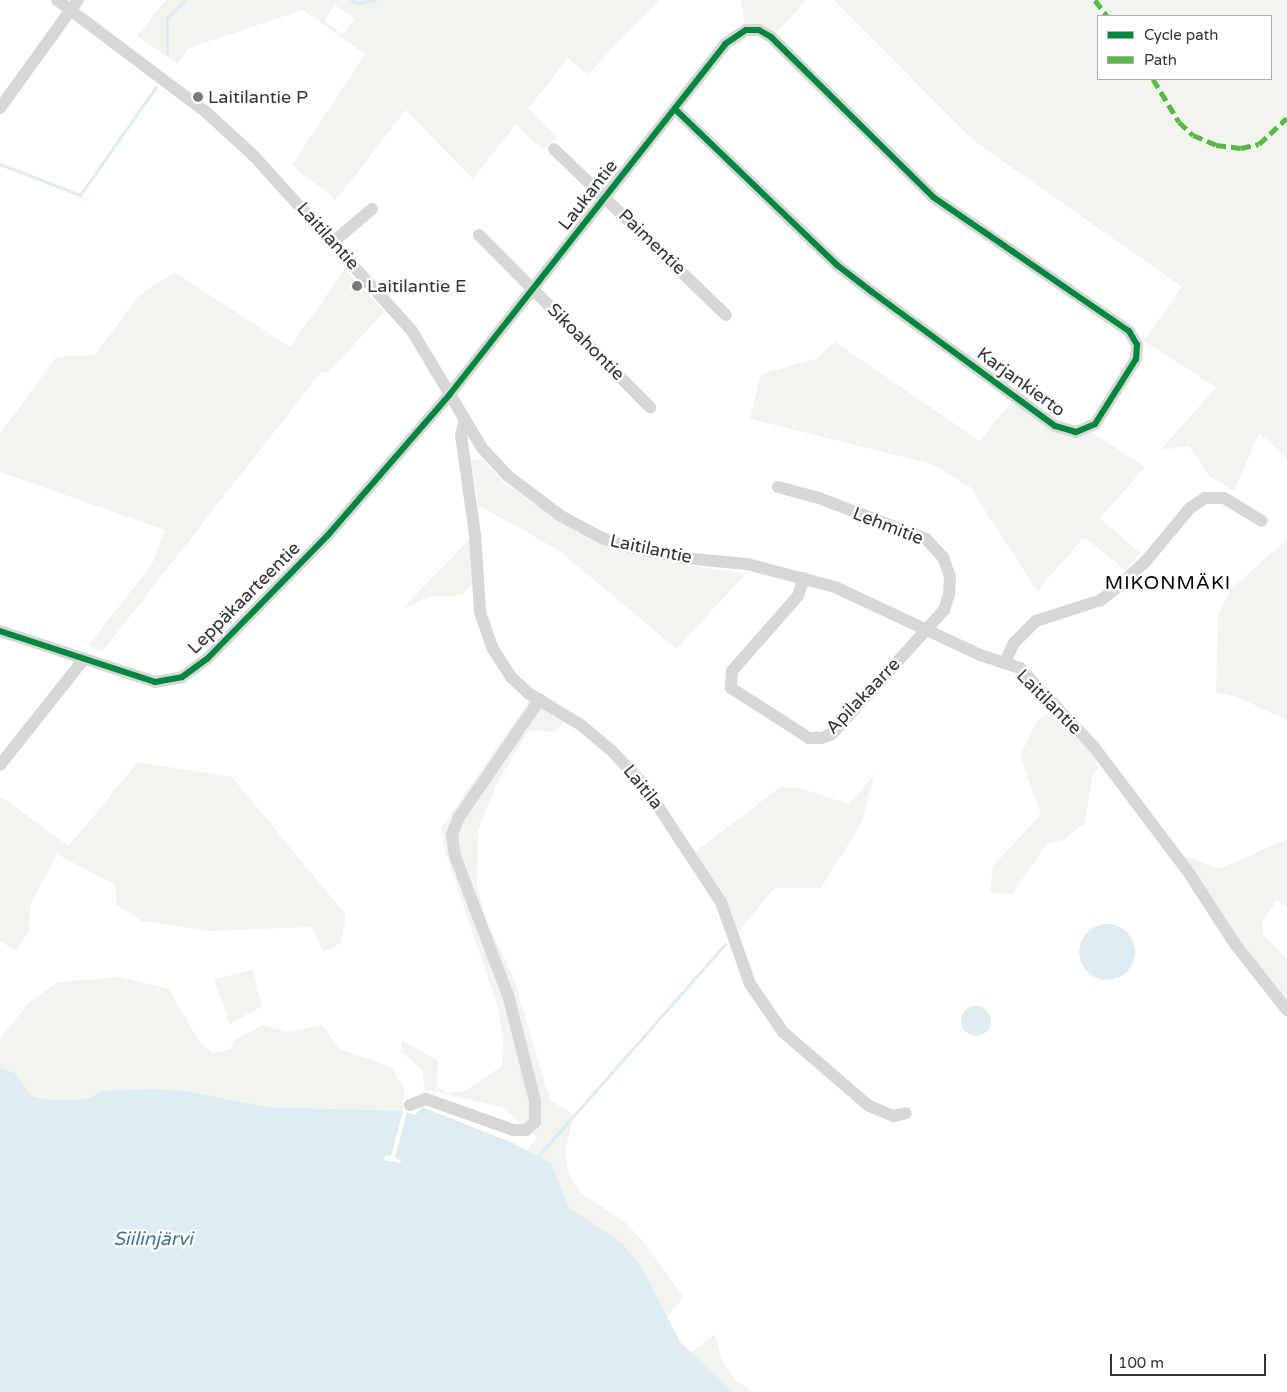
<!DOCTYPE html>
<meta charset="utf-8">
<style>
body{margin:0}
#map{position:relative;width:1287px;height:1392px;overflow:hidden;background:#fff;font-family:"Varela Round",sans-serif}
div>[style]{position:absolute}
.green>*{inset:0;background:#f1f5ed}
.water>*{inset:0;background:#ddebf3}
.round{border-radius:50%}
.pier>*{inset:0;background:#fff}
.stream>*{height:3px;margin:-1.5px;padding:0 1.5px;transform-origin:1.5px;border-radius:1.5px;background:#ddebf3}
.minor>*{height:12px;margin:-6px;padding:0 6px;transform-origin:6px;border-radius:6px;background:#d7d7d7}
.quiet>*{height:5px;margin-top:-2.5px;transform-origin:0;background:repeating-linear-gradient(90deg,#58b947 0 10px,transparent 0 15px)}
.cycleway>*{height:6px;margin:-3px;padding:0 3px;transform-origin:3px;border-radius:3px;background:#00873e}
.dots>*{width:14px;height:14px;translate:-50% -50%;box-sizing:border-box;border:2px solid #fff;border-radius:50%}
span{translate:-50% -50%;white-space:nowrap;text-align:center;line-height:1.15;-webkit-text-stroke:5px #fff;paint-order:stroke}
.poi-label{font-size:18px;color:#333}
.left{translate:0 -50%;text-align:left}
.street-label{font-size:18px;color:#333}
.neighbourhood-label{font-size:19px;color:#000;letter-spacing:1px}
.water-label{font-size:19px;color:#3f7597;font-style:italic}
.legend{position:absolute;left:1097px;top:15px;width:175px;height:65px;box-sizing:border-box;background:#fff;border:1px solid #adadad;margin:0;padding:6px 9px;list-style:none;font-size:15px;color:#333}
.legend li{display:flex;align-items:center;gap:10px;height:25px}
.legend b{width:25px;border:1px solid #adadad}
.scale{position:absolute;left:1110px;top:1354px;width:156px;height:22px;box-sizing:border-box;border:2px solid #333;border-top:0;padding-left:6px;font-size:15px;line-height:18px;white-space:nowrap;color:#333;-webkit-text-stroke:4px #fff;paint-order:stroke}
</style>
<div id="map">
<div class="green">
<div style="clip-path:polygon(evenodd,166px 0,659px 0,588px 74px,568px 58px,528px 109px,557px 136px,543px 150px,516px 124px,473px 179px,406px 110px,336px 200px,292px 165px,365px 54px,303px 10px,189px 48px,177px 64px,137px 36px,166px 0,335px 5px,354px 19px,343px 35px,324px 21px,335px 5px)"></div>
<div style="clip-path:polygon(741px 0,807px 0,771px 37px,746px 30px)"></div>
<div style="clip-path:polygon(evenodd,834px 0,1287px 0,1287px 458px,1259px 433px,1234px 491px,1210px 477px,1189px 446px,1161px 450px,1216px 387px,1144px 341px,1182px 287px,974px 141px,834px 0,1271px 16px,1271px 79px,1098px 79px,1098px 16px,1271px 16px)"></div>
<div style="clip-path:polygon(345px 269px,384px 312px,328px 373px,322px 371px,105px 648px,102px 651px,88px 646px,152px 564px,165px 530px,0 472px,0 434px,56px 357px,95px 355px,139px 295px,174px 272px,290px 347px)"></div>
<div style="clip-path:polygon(835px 342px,980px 441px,1015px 397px,1055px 426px,1087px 429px,1145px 467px,1100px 518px,1140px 553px,1125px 570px,1084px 537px,1037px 591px,970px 487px,932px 464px,750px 419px,761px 374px,816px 359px)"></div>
<div style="clip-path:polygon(483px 459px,504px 483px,560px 521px,683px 564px,745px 574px,677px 649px,558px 550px,478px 505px,471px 461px)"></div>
<div style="clip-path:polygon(475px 534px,477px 577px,462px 595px,429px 597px,402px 609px)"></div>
<div style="clip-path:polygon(1287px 539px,1287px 720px,1237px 697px,1216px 692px,1218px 615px,1230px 590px)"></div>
<div style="clip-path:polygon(528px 693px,565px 721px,555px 732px,532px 730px,525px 736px,496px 785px,478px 830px,477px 885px,486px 920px,513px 976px,550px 1100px,574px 1115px,565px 1151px,569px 1175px,581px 1193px,625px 1222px,643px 1241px,684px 1297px,667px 1318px,681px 1343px,690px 1353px,715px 1334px,722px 1362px,735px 1379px,752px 1392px,680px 1392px,503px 1181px,537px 1137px,501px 1107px,424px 1089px,423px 1070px,400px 1051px,402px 1040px,438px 1061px,436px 1086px,447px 1093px,465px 1091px,502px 1066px,503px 1039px,499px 1011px,446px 854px,441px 828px,527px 704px)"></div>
<div style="clip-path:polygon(1051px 712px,1093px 754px,1098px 769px,1092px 776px,1085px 823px,1063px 840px,1047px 844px,1012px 894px,990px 893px,993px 866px,1041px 815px,1020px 756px,1036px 722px)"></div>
<div style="clip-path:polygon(138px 762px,232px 777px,346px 915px,341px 943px,323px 952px,312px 927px,210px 931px,141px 921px,117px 905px,115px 885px,57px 854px,30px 906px,29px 931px,16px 951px,0 941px,0 796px,69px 846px)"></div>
<div style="clip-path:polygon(875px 774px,861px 824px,821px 888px,774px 888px,732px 940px,721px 902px,690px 856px,780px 787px,803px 789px,849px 804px)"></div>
<div style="clip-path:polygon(1287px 839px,1287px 907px,1277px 900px,1262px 923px,1263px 935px,1287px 959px,1287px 1010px,1172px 851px,1219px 869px)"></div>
<div style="clip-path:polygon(253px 970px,262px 1006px,230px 1024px,214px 979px)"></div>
<div style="clip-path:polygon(120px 977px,169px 989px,200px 1043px,212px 1053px,231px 1049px,233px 1041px,262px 1025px,289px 1032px,322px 1025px,340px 1049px,391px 1067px,404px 1087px,403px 1111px,266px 1107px,187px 1091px,155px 1089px,102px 1091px,87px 1099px,47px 1100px,32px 1096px,22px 1082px,0 1069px,0 1038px,32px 1000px,58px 982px)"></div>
</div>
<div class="water">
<div class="round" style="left:1079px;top:924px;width:56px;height:56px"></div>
<div class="round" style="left:961px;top:1006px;width:30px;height:30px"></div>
<div style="clip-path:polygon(0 1069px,15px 1073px,32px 1096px,47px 1100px,87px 1099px,102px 1091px,155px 1089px,187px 1091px,266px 1107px,403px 1111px,415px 1115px,422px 1107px,513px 1143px,551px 1163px,569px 1208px,623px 1244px,641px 1267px,681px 1343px,733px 1392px,0 1392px)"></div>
</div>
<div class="pier">
<div style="clip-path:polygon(403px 1111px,407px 1112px,395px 1158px,401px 1160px,400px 1163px,384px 1160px,386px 1155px,391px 1156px)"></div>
</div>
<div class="stream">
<div style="left:351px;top:0;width:7px;rotate:27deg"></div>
<div style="left:357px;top:3px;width:18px;rotate:-9deg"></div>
<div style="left:167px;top:54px;width:36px;rotate:-90deg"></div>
<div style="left:167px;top:18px;width:25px;rotate:-45deg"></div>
<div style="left:0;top:164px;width:86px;rotate:21.2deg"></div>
<div style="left:80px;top:195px;width:132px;rotate:-54.9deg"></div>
<div style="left:539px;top:1155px;width:281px;rotate:-48.6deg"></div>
</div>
<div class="minor">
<div style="left:57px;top:0;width:186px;rotate:36.9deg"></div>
<div style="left:206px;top:112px;width:64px;rotate:42.5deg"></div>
<div style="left:253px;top:155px;width:237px;rotate:47.9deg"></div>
<div style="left:412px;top:331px;width:136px;rotate:59.1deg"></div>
<div style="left:482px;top:448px;width:38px;rotate:47deg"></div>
<div style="left:508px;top:476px;width:66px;rotate:37deg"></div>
<div style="left:561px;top:516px;width:47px;rotate:28.2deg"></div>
<div style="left:602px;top:538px;width:29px;rotate:18deg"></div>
<div style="left:630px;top:547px;width:54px;rotate:11.7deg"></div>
<div style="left:683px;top:558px;width:64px;rotate:5.4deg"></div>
<div style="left:747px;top:564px;width:91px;rotate:14.6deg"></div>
<div style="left:835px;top:587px;width:160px;rotate:25.1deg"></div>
<div style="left:980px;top:655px;width:42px;rotate:18deg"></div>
<div style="left:1020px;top:668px;width:108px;rotate:46.9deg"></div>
<div style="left:1094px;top:747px;width:158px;rotate:53deg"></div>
<div style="left:1189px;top:873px;width:85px;rotate:57.1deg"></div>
<div style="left:1235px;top:944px;width:84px;rotate:51.8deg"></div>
<div style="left:0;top:108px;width:133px;rotate:-54.2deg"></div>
<div style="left:554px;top:149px;width:239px;rotate:44deg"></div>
<div style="left:479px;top:235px;width:243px;rotate:45.2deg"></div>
<div style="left:333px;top:242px;width:51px;rotate:-40.2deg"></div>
<div style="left:464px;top:423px;width:12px;rotate:104deg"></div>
<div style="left:461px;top:435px;width:100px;rotate:82deg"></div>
<div style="left:475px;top:534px;width:78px;rotate:86.3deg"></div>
<div style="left:480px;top:612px;width:39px;rotate:71deg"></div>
<div style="left:493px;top:649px;width:33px;rotate:57deg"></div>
<div style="left:511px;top:677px;width:23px;rotate:43deg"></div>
<div style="left:528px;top:693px;width:62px;rotate:31.1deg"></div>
<div style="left:581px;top:725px;width:39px;rotate:40deg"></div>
<div style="left:611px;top:750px;width:48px;rotate:46.7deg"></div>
<div style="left:644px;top:785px;width:140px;rotate:56.7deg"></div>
<div style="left:721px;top:902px;width:87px;rotate:70.5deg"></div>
<div style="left:750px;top:984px;width:58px;rotate:55.5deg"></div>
<div style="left:783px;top:1032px;width:113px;rotate:40.7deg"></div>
<div style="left:869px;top:1106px;width:27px;rotate:22deg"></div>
<div style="left:894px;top:1116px;width:12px;rotate:-14deg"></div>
<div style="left:778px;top:487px;width:42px;rotate:15deg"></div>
<div style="left:819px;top:498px;width:115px;rotate:21deg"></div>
<div style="left:926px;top:539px;width:25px;rotate:47deg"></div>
<div style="left:943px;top:557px;width:20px;rotate:70deg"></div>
<div style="left:950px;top:576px;width:18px;rotate:93deg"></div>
<div style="left:949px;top:594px;width:17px;rotate:107deg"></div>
<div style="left:944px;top:610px;width:167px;rotate:132.1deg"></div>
<div style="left:832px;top:734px;width:12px;rotate:160deg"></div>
<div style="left:821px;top:738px;width:12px;rotate:180deg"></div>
<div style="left:809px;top:738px;width:93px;rotate:-147.3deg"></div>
<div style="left:731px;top:688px;width:17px;rotate:-87deg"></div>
<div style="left:732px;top:671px;width:100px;rotate:-48.7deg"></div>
<div style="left:798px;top:596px;width:19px;rotate:-72deg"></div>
<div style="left:0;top:631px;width:163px;rotate:18.2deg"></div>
<div style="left:155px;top:682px;width:27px;rotate:-10deg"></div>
<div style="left:182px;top:677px;width:31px;rotate:-36deg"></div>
<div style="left:207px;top:659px;width:173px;rotate:-45.7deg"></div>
<div style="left:328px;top:535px;width:186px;rotate:-49.1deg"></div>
<div style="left:450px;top:394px;width:445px;rotate:-51.8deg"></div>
<div style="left:725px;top:44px;width:25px;rotate:-34deg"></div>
<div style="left:746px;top:30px;width:13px"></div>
<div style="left:759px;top:30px;width:14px;rotate:30deg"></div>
<div style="left:771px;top:37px;width:228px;rotate:44.6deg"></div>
<div style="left:933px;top:197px;width:237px;rotate:34.4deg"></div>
<div style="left:1129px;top:331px;width:16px;rotate:60deg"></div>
<div style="left:1137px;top:345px;width:14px;rotate:94deg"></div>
<div style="left:1136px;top:359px;width:77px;rotate:122.2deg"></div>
<div style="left:1095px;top:424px;width:21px;rotate:157deg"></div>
<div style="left:1076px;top:432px;width:22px;rotate:-164deg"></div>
<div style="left:1055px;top:426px;width:227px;rotate:-143.8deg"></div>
<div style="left:872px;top:292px;width:44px;rotate:-142.4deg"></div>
<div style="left:837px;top:265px;width:225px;rotate:-136.1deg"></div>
<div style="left:1005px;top:662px;width:21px;rotate:-65deg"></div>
<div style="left:1014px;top:643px;width:31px;rotate:-45deg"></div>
<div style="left:1036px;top:621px;width:68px;rotate:-17.9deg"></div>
<div style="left:1101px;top:600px;width:23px;rotate:-38deg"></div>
<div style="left:1119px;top:586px;width:37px;rotate:-43deg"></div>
<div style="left:1146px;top:561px;width:69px;rotate:-50.3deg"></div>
<div style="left:1190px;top:508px;width:18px;rotate:-34deg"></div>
<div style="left:1205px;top:498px;width:19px"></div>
<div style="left:1224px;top:498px;width:44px;rotate:31.2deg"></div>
<div style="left:0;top:765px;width:135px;rotate:-51.6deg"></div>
<div style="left:410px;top:1105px;width:17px;rotate:-21deg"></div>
<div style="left:426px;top:1099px;width:92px;rotate:19.6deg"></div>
<div style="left:513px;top:1130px;width:13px"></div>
<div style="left:526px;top:1130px;width:12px;rotate:-42deg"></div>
<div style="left:535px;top:1122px;width:21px;rotate:-90deg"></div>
<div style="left:535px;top:1101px;width:106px;rotate:-104.2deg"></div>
<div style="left:509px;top:998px;width:152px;rotate:-110.8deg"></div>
<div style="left:455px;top:856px;width:21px;rotate:-98deg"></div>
<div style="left:452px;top:835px;width:19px;rotate:-69deg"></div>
<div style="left:459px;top:817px;width:143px;rotate:-55.5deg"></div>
</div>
<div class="quiet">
<div style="left:1095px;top:0;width:20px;rotate:53deg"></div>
<div style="left:1153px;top:79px;width:50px;rotate:58.8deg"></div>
<div style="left:1179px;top:122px;width:19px;rotate:43deg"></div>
<div style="left:1193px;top:135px;width:25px;rotate:23deg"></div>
<div style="left:1216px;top:145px;width:25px;rotate:7deg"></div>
<div style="left:1241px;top:148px;width:18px;rotate:-13deg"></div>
<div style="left:1259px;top:144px;width:38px;rotate:-43deg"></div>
</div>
<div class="cycleway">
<div style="left:0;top:631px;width:163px;rotate:18.2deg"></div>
<div style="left:155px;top:682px;width:27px;rotate:-10deg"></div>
<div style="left:182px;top:677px;width:31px;rotate:-36deg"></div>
<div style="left:207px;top:659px;width:173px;rotate:-45.7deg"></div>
<div style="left:328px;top:535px;width:186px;rotate:-49.1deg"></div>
<div style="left:450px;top:394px;width:445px;rotate:-51.8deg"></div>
<div style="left:725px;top:44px;width:25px;rotate:-34deg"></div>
<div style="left:746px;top:30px;width:13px"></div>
<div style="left:759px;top:30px;width:14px;rotate:30deg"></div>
<div style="left:771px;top:37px;width:228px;rotate:44.6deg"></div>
<div style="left:933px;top:197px;width:237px;rotate:34.4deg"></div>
<div style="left:1129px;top:331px;width:16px;rotate:60deg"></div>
<div style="left:1137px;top:345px;width:14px;rotate:94deg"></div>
<div style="left:1136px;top:359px;width:77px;rotate:122.2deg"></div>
<div style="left:1095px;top:424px;width:21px;rotate:157deg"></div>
<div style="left:1076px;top:432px;width:22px;rotate:-164deg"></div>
<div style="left:1055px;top:426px;width:227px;rotate:-143.8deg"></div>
<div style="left:872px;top:292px;width:44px;rotate:-142.4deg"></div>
<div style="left:837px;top:265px;width:225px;rotate:-136.1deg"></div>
</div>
<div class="dots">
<div style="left:198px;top:97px;background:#7a7a7a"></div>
<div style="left:357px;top:286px;background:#7a7a7a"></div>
</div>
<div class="poi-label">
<span class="left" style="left:208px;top:97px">Laitilantie P</span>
<span class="left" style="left:367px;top:286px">Laitilantie E</span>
</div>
<div class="street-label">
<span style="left:588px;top:195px;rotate:-52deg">Laukantie</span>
<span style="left:328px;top:236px;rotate:48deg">Laitilantie</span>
<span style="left:652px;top:242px;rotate:44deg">Paimentie</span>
<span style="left:586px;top:342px;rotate:45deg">Sikoahontie</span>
<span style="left:1021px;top:382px;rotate:36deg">Karjankierto</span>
<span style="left:888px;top:526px;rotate:21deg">Lehmitie</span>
<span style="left:651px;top:549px;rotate:12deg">Laitilantie</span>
<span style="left:244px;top:598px;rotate:-45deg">Leppäkaarteentie</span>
<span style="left:863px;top:696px;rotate:-46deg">Apilakaarre</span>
<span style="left:1049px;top:702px;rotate:45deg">Laitilantie</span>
<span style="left:643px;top:787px;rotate:51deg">Laitila</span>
</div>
<div class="neighbourhood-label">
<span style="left:1168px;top:584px">MIKONMÄKI</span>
</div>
<div class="water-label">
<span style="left:153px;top:1240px">Siilinjärvi</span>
</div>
<ul class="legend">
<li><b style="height:6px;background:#00873e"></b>Cycle path</li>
<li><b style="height:6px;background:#58b947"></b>Path</li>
</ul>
<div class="scale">100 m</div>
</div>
